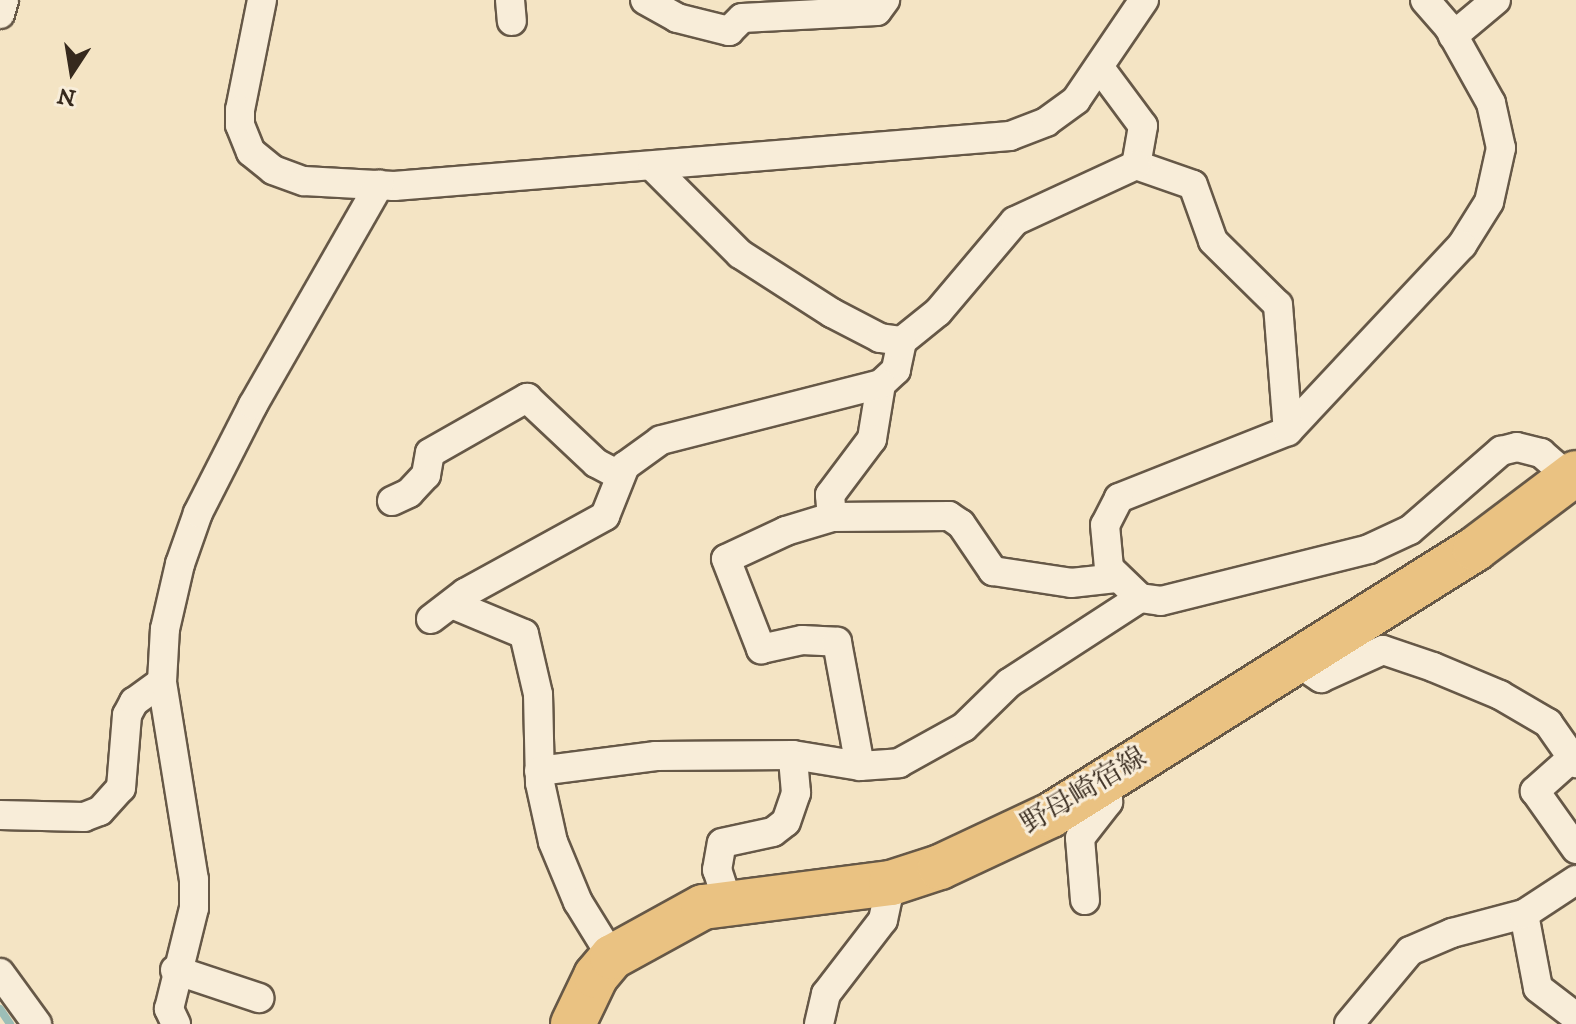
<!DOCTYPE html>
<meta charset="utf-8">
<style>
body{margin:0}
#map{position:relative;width:1576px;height:1024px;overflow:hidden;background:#f4e4c4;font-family:"IM FELL DW Pica","Noto Serif JP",serif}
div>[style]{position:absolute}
.stream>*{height:8px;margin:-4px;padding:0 4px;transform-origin:4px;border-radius:4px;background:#9cbeb7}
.roads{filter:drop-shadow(2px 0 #665847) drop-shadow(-2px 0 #665847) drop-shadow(0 2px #665847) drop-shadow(0 -2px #665847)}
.minor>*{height:28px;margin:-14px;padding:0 14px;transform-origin:14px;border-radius:14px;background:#f8edd9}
.primary>*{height:44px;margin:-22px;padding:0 22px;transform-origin:22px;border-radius:22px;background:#eac282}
span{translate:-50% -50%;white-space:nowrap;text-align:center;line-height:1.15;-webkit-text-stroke:6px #f8edd9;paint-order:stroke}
.street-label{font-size:28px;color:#36291d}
.north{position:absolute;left:32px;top:32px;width:80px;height:80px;-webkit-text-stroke:6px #f8edd9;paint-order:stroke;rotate:192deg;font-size:22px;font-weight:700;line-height:32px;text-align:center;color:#36291d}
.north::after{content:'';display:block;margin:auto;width:28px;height:36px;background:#36291d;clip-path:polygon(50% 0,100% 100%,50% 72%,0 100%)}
</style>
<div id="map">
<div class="stream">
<div style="left:0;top:1009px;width:18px;rotate:56deg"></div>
</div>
<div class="roads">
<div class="minor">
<div style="left:262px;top:0;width:112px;rotate:101.3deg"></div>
<div style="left:240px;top:110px;width:15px;rotate:90deg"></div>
<div style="left:240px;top:125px;width:29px;rotate:68deg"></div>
<div style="left:251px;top:152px;width:28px;rotate:39deg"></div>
<div style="left:273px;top:170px;width:33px;rotate:20deg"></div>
<div style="left:304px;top:181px;width:90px;rotate:3.2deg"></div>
<div style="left:394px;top:186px;width:618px;rotate:-4.64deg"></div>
<div style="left:1010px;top:136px;width:39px;rotate:-21deg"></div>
<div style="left:1046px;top:122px;width:37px;rotate:-36deg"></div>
<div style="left:1076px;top:100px;width:121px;rotate:-55.8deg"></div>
<div style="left:510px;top:0;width:21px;rotate:85deg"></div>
<div style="left:645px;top:0;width:37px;rotate:29deg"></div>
<div style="left:677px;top:18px;width:54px;rotate:14deg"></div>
<div style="left:729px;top:31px;width:18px;rotate:-45deg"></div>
<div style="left:742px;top:18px;width:135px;rotate:-3deg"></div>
<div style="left:877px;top:11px;width:14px;rotate:-54deg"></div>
<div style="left:1425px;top:0;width:35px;rotate:49deg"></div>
<div style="left:1448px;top:26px;width:88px;rotate:60.8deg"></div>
<div style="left:1491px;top:103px;width:46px;rotate:77.5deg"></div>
<div style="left:1501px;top:148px;width:55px;rotate:102.5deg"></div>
<div style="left:1489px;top:202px;width:51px;rotate:122.1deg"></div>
<div style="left:1462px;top:245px;width:255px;rotate:133.1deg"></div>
<div style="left:1288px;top:431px;width:182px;rotate:158.4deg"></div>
<div style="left:1119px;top:498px;width:30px;rotate:117deg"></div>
<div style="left:1105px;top:525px;width:43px;rotate:84.7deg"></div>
<div style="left:1109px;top:568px;width:43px;rotate:44.1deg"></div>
<div style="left:1140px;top:598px;width:21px;rotate:8deg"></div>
<div style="left:1161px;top:601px;width:214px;rotate:-14deg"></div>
<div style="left:1369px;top:549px;width:45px;rotate:-24.9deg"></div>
<div style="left:1410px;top:530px;width:121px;rotate:-41deg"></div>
<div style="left:1501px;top:451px;width:16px;rotate:-14deg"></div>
<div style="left:1517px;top:447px;width:25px;rotate:14deg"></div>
<div style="left:1541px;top:453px;width:40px;rotate:41deg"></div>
<div style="left:0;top:14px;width:15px;rotate:-74deg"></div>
<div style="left:1453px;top:36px;width:56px;rotate:-39.9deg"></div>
<div style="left:1100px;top:68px;width:72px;rotate:53.4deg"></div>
<div style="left:1143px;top:126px;width:40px;rotate:100deg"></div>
<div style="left:1136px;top:165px;width:60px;rotate:19.3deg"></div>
<div style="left:1193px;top:185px;width:59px;rotate:70.3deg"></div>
<div style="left:1213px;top:241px;width:91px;rotate:44.6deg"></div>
<div style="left:1278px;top:305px;width:126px;rotate:85.5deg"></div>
<div style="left:653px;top:167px;width:123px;rotate:45deg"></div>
<div style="left:740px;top:254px;width:109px;rotate:32.7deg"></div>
<div style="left:832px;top:313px;width:54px;rotate:27.5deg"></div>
<div style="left:880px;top:338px;width:22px;rotate:8deg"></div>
<div style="left:902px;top:341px;width:46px;rotate:-38.9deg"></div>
<div style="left:938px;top:312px;width:119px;rotate:-49.8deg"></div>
<div style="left:1015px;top:221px;width:133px;rotate:-24.8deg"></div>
<div style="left:902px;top:341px;width:30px;rotate:102deg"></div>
<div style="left:896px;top:370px;width:21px;rotate:137deg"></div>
<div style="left:881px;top:384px;width:56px;rotate:99.3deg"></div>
<div style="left:872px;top:439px;width:70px;rotate:126.9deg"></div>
<div style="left:830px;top:495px;width:22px;rotate:85deg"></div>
<div style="left:832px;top:517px;width:117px;rotate:-0.5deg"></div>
<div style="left:949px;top:516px;width:14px;rotate:34deg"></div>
<div style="left:961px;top:524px;width:57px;rotate:55.8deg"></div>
<div style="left:993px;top:571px;width:79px;rotate:8.7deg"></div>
<div style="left:1071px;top:583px;width:45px;rotate:-6.3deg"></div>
<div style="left:392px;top:501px;width:19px;rotate:-25deg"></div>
<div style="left:409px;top:493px;width:25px;rotate:-47deg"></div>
<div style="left:426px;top:475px;width:22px;rotate:-80deg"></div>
<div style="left:430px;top:453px;width:112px;rotate:-29.6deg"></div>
<div style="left:527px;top:398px;width:95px;rotate:43.3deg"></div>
<div style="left:596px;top:463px;width:26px;rotate:28deg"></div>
<div style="left:832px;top:517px;width:48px;rotate:163.1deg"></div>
<div style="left:786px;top:531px;width:66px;rotate:155deg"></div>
<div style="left:726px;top:559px;width:97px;rotate:68.7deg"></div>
<div style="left:761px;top:649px;width:42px;rotate:-12.4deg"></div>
<div style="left:802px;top:640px;width:35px;rotate:3deg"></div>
<div style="left:837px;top:642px;width:126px;rotate:79.5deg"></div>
<div style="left:452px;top:604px;width:78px;rotate:22.6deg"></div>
<div style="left:524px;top:634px;width:62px;rotate:76.9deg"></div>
<div style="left:538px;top:694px;width:89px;rotate:88.7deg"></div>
<div style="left:540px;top:783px;width:60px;rotate:77.6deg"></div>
<div style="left:553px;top:842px;width:65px;rotate:67.4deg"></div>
<div style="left:578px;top:902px;width:65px;rotate:58.3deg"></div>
<div style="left:431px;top:619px;width:43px;rotate:-37.4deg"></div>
<div style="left:465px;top:593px;width:160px;rotate:-28.8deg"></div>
<div style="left:605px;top:516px;width:54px;rotate:-68.2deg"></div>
<div style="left:625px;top:466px;width:44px;rotate:-35.8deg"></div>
<div style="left:661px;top:440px;width:227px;rotate:-14.3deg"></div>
<div style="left:1297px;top:662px;width:29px;rotate:34deg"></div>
<div style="left:1321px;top:678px;width:68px;rotate:-24.3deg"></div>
<div style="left:1383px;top:650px;width:53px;rotate:18.8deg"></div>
<div style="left:1433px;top:667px;width:73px;rotate:22.7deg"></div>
<div style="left:1500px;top:695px;width:56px;rotate:30.3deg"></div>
<div style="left:1548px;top:723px;width:49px;rotate:55deg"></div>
<div style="left:1572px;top:758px;width:50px;rotate:138.3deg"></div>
<div style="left:1535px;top:791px;width:71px;rotate:54.7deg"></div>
<div style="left:539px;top:771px;width:118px;rotate:-7.3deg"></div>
<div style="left:656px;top:756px;width:137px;rotate:-0.4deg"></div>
<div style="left:793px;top:755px;width:68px;rotate:9.3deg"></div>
<div style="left:860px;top:766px;width:39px;rotate:-4deg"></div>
<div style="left:899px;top:763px;width:74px;rotate:-29deg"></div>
<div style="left:964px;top:727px;width:63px;rotate:-44.4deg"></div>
<div style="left:1009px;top:683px;width:156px;rotate:-33deg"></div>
<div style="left:0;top:815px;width:84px;rotate:1.4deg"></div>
<div style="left:84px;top:817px;width:17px;rotate:-21deg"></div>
<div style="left:100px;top:811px;width:31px;rotate:-48deg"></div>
<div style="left:121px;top:788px;width:73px;rotate:-85.3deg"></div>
<div style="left:127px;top:715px;width:15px;rotate:-62deg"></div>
<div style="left:134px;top:702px;width:34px;rotate:-36deg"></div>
<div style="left:1085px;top:900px;width:62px;rotate:-94.6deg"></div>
<div style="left:1080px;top:838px;width:46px;rotate:-52.1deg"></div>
<div style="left:1108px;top:802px;width:25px;rotate:-90deg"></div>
<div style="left:728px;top:903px;width:35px;rotate:-108deg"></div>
<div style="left:717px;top:870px;width:27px;rotate:-80deg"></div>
<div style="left:722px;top:843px;width:52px;rotate:-12.2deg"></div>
<div style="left:773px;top:832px;width:16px;rotate:-38deg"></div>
<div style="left:786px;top:822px;width:31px;rotate:-71deg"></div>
<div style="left:796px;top:793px;width:38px;rotate:-95deg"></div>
<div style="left:1524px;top:914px;width:75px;rotate:79.3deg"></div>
<div style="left:1538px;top:988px;width:48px;rotate:37.3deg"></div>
<div style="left:175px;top:970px;width:89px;rotate:18.4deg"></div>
<div style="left:0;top:973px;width:63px;rotate:54deg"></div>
<div style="left:176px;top:1024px;width:17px;rotate:-115deg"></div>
<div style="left:169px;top:1009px;width:104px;rotate:-76.1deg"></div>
<div style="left:194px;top:908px;width:28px;rotate:-90deg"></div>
<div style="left:194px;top:880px;width:201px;rotate:-99.2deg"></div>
<div style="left:162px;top:682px;width:53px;rotate:-86.8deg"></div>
<div style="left:165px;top:629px;width:67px;rotate:-77deg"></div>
<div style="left:180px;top:564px;width:54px;rotate:-70.6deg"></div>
<div style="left:198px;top:513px;width:121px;rotate:-63deg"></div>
<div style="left:253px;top:405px;width:254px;rotate:-60.2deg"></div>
<div style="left:819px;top:1024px;width:31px;rotate:-77deg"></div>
<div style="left:826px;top:994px;width:93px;rotate:-52.4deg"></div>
<div style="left:883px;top:920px;width:38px;rotate:-78deg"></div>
<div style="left:1349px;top:1024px;width:95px;rotate:-50.1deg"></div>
<div style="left:1410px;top:951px;width:46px;rotate:-23.2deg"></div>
<div style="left:1452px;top:933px;width:74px;rotate:-14.8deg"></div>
<div style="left:1524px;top:914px;width:62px;rotate:-33.2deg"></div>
</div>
<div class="primary">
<div style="left:573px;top:1024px;width:53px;rotate:-64.4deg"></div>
<div style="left:596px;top:976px;width:25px;rotate:-50deg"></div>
<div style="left:612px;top:957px;width:104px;rotate:-28.8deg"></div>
<div style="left:703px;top:907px;width:190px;rotate:-7.3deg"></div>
<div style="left:891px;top:883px;width:52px;rotate:-18.1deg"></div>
<div style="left:940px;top:867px;width:123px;rotate:-25.1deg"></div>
<div style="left:1051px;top:815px;width:501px;rotate:-32.1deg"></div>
<div style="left:1475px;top:549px;width:126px;rotate:-37deg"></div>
</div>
</div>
<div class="street-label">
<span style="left:1084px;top:791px;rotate:-31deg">野母崎宿線</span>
</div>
<div class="north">N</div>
</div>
